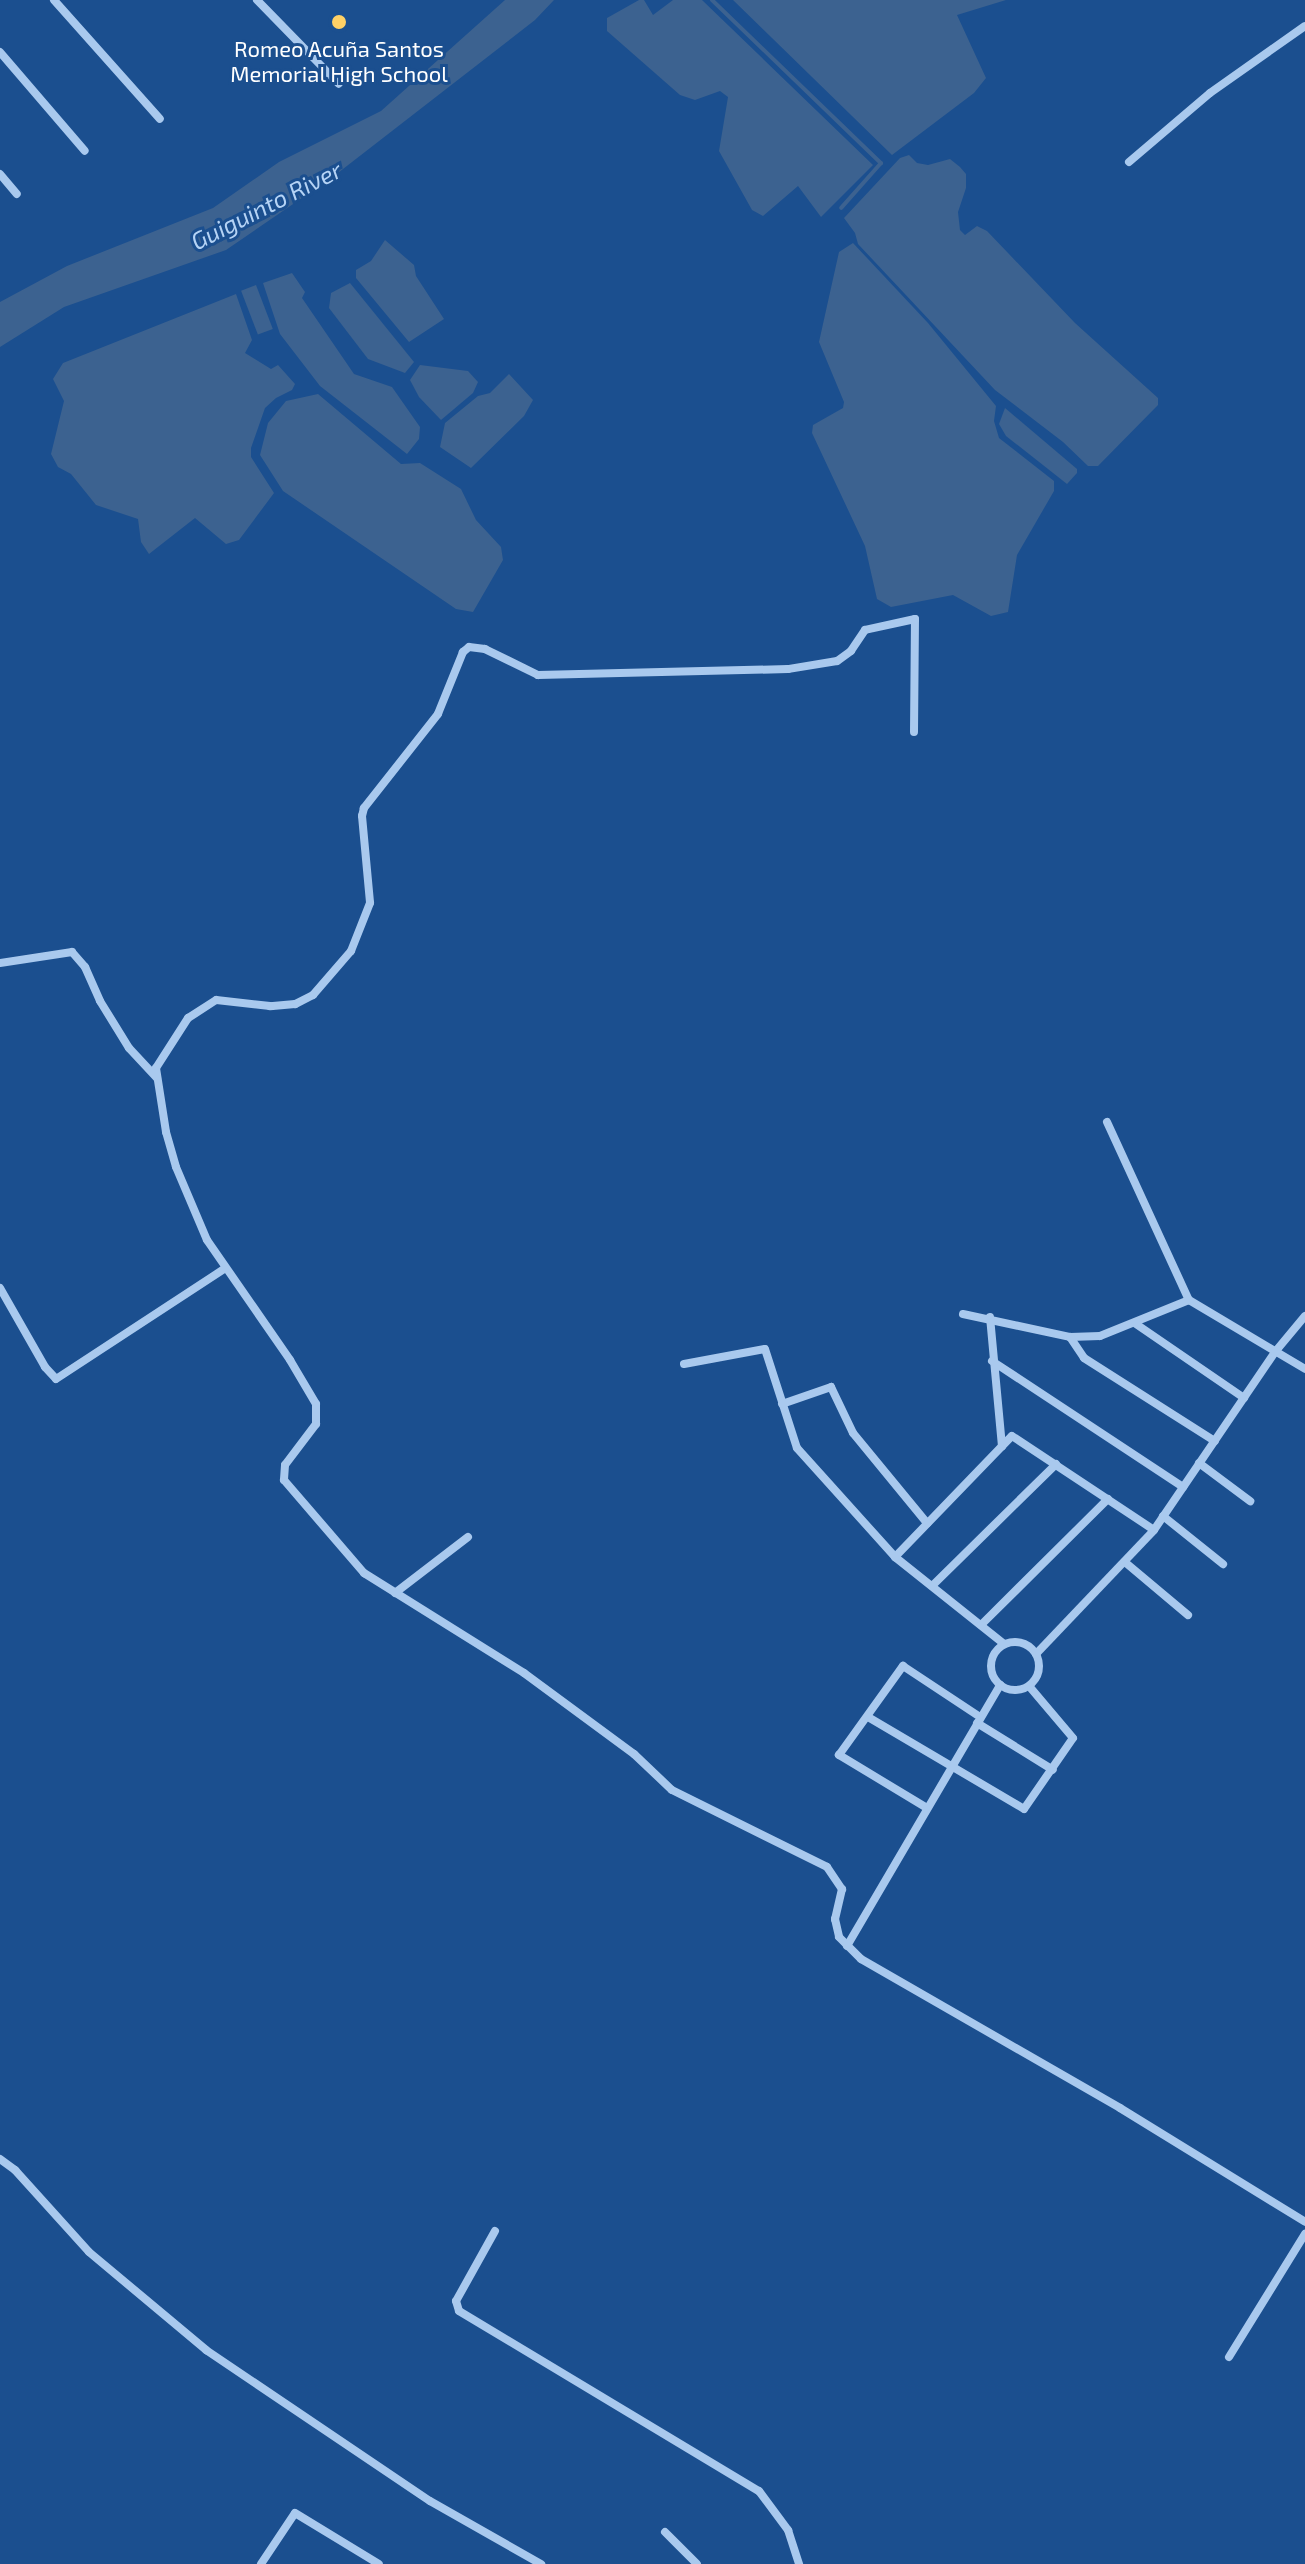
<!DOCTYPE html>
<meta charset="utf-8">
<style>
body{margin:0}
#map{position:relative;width:1305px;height:2564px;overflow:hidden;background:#1b4f8f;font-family:"Exo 2",sans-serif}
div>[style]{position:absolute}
.water>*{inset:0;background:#3c6290;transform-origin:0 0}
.stream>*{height:4px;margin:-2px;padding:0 2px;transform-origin:2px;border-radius:2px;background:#3c6290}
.street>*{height:8px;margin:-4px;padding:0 4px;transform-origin:4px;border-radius:4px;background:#a9c9ee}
.street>.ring{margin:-4px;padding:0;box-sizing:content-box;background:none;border:8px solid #a9c9ee;border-radius:50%}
.dots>*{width:22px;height:22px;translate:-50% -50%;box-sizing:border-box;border:4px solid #1b4f8f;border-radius:50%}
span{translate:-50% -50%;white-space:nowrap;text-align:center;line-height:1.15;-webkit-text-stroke:6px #1b4f8f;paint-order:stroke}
.poi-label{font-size:22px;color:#fff}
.water-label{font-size:24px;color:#b5d3f5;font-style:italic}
</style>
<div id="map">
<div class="water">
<div style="clip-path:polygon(505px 0,554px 0,535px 20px,334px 176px,226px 250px,64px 307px,0 347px,0 302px,67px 266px,213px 208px,279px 162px,381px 111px)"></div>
<div style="clip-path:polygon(639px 0,644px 0,653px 15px,673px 0,702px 0,873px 165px,821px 217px,798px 186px,763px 216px,752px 210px,719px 151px,728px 97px,720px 91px,695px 100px,680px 95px,607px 31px,607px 18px)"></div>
<div style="clip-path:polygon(733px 0,1006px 0,957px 15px,986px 78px,974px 93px,892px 155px)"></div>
<div style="clip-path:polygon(909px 155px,917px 163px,928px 165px,950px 159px,960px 167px,966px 174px,966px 188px,958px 212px,960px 230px,965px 235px,977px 226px,987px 231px,1075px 323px,1158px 398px,1158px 405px,1098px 466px,1088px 466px,1063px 442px,995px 390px,858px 244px,855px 233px,844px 218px,900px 158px)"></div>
<div style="clip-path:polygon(385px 240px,414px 265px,416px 276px,444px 319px,409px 342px,356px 278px,356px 270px,371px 261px)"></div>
<div style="clip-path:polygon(853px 243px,928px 323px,996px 406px,994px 421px,999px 438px,1054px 481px,1054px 491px,1017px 555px,1008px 612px,991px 616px,953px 595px,891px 607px,877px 599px,865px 546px,812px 433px,813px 425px,843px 408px,844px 402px,819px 342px,839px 252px)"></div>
<div style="clip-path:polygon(292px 273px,305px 292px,302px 298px,354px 374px,392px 387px,420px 427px,419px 439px,407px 454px,320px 386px,280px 334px,263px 283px)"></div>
<div style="clip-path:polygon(350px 283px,414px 362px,405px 373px,368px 359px,329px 308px,331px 293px)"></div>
<div style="left:256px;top:285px;width:47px;height:16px;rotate:69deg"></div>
<div style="clip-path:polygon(236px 294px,252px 340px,245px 353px,271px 369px,278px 365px,295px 384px,292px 390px,276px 398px,265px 408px,251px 448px,251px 457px,274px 493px,239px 540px,226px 544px,195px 518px,149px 554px,141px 542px,138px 519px,96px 505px,71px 474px,58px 467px,51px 454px,64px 401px,53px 379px,63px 363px)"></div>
<div style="clip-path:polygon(420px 365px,468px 371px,478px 382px,473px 393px,441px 420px,419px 397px,410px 380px)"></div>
<div style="clip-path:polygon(509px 374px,533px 400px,524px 416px,471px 468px,440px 447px,445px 423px,478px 396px,490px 393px)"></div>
<div style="clip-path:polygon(318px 394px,401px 464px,420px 463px,461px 489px,476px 520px,501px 547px,503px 560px,473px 612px,456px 609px,283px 491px,260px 455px,268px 423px,286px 401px)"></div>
<div style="clip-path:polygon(1005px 408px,1077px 469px,1077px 473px,1067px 484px,1006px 436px,999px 424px)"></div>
</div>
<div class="stream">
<div style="left:712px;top:0;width:235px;rotate:44deg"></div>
<div style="left:881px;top:163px;width:60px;rotate:131.6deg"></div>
</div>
<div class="street">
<div style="left:54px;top:0;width:159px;rotate:48.3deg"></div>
<div style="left:257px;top:0;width:117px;rotate:45.7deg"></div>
<div style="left:0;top:52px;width:130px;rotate:49.4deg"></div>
<div style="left:1129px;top:162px;width:106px;rotate:-40.4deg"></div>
<div style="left:1210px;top:93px;width:116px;rotate:-35.2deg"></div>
<div style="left:0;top:174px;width:26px;rotate:50deg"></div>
<div style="left:914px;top:732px;width:113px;rotate:-89.5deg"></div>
<div style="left:915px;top:619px;width:51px;rotate:167.6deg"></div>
<div style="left:865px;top:630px;width:25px;rotate:124deg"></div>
<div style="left:851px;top:651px;width:17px;rotate:144deg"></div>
<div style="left:837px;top:661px;width:50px;rotate:170.7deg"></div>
<div style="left:788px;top:669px;width:250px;rotate:178.6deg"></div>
<div style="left:538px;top:675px;width:59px;rotate:-153.9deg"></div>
<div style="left:485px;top:649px;width:16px;rotate:-173deg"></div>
<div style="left:469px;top:647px;width:8px;rotate:140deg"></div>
<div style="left:463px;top:652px;width:67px;rotate:112deg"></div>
<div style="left:438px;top:714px;width:120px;rotate:128.2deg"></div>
<div style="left:364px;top:808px;width:8px;rotate:104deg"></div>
<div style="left:362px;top:816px;width:87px;rotate:84.7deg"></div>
<div style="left:370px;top:903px;width:52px;rotate:111.6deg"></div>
<div style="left:351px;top:951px;width:58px;rotate:130.8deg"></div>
<div style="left:313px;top:995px;width:20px;rotate:153deg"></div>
<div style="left:295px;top:1004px;width:25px;rotate:175deg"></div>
<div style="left:270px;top:1006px;width:54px;rotate:-173.7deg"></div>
<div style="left:216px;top:1000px;width:33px;rotate:147deg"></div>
<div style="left:188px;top:1018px;width:59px;rotate:122.6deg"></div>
<div style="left:156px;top:1068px;width:65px;rotate:81.1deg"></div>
<div style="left:166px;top:1132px;width:36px;rotate:74deg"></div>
<div style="left:176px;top:1167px;width:79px;rotate:67deg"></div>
<div style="left:207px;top:1240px;width:146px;rotate:55.3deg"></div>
<div style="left:290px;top:1360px;width:51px;rotate:59.4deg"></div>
<div style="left:316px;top:1404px;width:20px;rotate:90deg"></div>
<div style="left:316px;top:1424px;width:51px;rotate:127.1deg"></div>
<div style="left:285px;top:1465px;width:15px;rotate:94deg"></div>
<div style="left:284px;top:1480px;width:123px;rotate:49.3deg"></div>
<div style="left:364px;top:1573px;width:189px;rotate:32deg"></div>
<div style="left:524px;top:1673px;width:137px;rotate:36.4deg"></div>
<div style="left:634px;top:1754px;width:52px;rotate:43.5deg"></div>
<div style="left:672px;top:1790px;width:173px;rotate:26.4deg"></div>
<div style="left:827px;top:1867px;width:27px;rotate:56deg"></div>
<div style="left:842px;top:1889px;width:31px;rotate:103deg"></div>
<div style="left:835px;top:1919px;width:18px;rotate:77deg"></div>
<div style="left:839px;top:1937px;width:31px;rotate:45deg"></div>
<div style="left:861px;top:1959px;width:299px;rotate:29.9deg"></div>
<div style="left:1120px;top:2108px;width:217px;rotate:31.6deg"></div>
<div style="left:0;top:963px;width:73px;rotate:-8.7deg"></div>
<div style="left:72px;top:952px;width:20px;rotate:49deg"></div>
<div style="left:85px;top:967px;width:37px;rotate:66deg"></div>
<div style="left:100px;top:1001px;width:55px;rotate:58.3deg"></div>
<div style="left:129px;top:1048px;width:41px;rotate:47deg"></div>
<div style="left:1107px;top:1122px;width:196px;rotate:65.3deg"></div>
<div style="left:1189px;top:1300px;width:135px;rotate:30.7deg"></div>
<div style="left:0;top:1288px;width:91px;rotate:60.3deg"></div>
<div style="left:45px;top:1367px;width:16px;rotate:47deg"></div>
<div style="left:56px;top:1379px;width:201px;rotate:-33.2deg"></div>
<div style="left:963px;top:1314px;width:109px;rotate:12.1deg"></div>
<div style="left:1070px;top:1337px;width:30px;rotate:-2deg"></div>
<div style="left:1100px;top:1336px;width:96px;rotate:-22deg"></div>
<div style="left:990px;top:1317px;width:130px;rotate:84.7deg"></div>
<div style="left:1136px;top:1324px;width:131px;rotate:34.4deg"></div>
<div style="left:1070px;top:1337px;width:25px;rotate:56deg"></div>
<div style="left:1084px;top:1358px;width:155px;rotate:32.4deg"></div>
<div style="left:992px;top:1361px;width:229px;rotate:33.4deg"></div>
<div style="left:684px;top:1364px;width:82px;rotate:-10.5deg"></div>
<div style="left:765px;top:1349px;width:104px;rotate:72.1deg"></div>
<div style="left:797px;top:1448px;width:147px;rotate:48deg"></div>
<div style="left:895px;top:1557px;width:139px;rotate:38.6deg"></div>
<div style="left:782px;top:1404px;width:52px;rotate:-19.1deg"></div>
<div style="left:831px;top:1387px;width:51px;rotate:64.4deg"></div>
<div style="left:853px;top:1433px;width:117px;rotate:50.6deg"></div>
<div style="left:1199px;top:1463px;width:64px;rotate:36.7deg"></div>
<div style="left:1163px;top:1516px;width:77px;rotate:38.7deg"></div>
<div style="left:895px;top:1557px;width:168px;rotate:-46deg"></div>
<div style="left:1012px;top:1436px;width:170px;rotate:33.5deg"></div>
<div style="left:1126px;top:1563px;width:81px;rotate:40deg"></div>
<div style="left:932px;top:1586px;width:174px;rotate:-44.5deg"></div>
<div style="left:395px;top:1593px;width:92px;rotate:-37.5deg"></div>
<div style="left:981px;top:1625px;width:179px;rotate:-44.8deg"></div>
<div class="ring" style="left:991px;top:1642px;width:40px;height:40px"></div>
<div style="left:1036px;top:1654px;width:171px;rotate:-46.4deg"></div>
<div style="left:1154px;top:1530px;width:215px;rotate:-55.8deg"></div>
<div style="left:1275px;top:1352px;width:47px;rotate:-50.2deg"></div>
<div style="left:868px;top:1717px;width:181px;rotate:30.5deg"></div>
<div style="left:1024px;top:1809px;width:86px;rotate:-55.4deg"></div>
<div style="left:1073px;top:1738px;width:68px;rotate:-130.2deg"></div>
<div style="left:977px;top:1723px;width:89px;rotate:31.7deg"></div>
<div style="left:927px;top:1808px;width:103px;rotate:-148.9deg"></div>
<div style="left:839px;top:1755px;width:110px;rotate:-54.3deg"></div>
<div style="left:903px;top:1666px;width:92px;rotate:33.5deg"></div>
<div style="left:847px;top:1946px;width:303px;rotate:-59.6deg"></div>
<div style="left:0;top:2159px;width:19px;rotate:36deg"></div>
<div style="left:15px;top:2170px;width:110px;rotate:47.9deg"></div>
<div style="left:89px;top:2252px;width:153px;rotate:39.9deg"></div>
<div style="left:206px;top:2350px;width:270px;rotate:34deg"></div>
<div style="left:430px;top:2501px;width:128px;rotate:29.6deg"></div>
<div style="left:495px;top:2231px;width:80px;rotate:119.1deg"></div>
<div style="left:456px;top:2301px;width:10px;rotate:73deg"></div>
<div style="left:459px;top:2311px;width:350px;rotate:31deg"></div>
<div style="left:759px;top:2491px;width:49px;rotate:53.4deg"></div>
<div style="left:788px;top:2530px;width:36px;rotate:72deg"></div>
<div style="left:1229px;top:2357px;width:145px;rotate:-58.3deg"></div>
<div style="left:665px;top:2532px;width:45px;rotate:45deg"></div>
<div style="left:261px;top:2564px;width:61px;rotate:-56.3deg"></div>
<div style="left:295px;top:2513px;width:98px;rotate:31.3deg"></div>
</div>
<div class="dots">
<div style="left:339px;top:22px;background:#ffd166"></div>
</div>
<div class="poi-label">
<span style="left:339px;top:61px">Romeo Acuña Santos<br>Memorial High School</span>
</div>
<div class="water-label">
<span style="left:266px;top:205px;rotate:-27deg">Guiguinto River</span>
</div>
</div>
